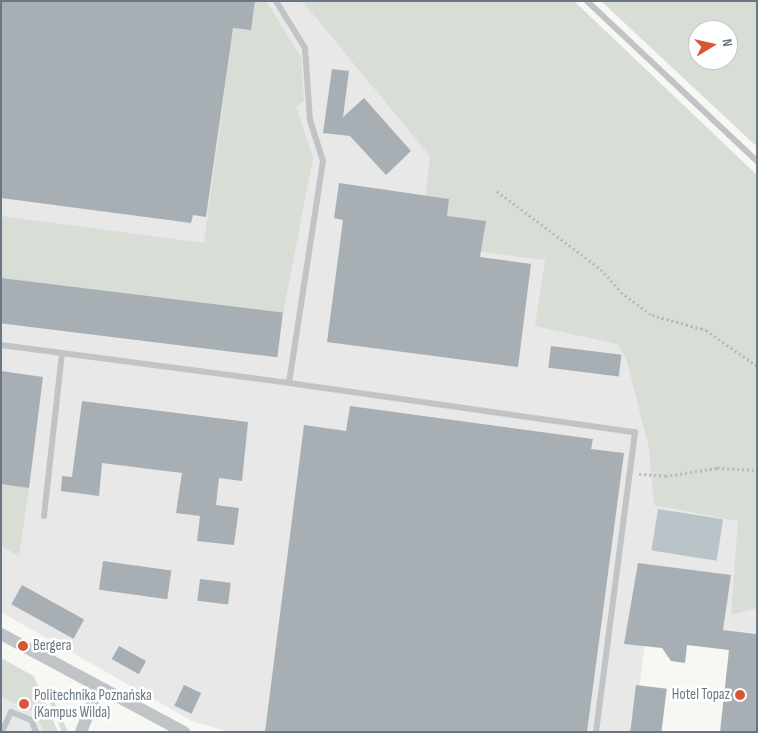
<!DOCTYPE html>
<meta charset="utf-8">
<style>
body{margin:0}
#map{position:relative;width:758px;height:733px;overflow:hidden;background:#f7f7f4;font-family:"Sofia Sans Condensed",sans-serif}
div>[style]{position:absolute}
.built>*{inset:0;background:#e7e8e7}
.green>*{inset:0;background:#d8ddd5}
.water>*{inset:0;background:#bac4c8;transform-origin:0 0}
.building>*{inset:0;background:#a8afb4;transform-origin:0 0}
.path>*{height:2.5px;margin-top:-1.25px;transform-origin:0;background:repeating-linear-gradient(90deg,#babdbf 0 2.5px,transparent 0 5px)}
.service>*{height:6px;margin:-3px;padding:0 3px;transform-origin:3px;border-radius:3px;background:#c0c4c7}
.minor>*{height:12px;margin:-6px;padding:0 6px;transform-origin:6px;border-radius:6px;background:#c0c4c7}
.dots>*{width:14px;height:14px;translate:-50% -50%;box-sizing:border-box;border:2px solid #fff;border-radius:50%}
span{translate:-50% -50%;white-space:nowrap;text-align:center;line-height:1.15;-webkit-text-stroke:5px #fff;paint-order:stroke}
.poi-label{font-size:15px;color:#687783}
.left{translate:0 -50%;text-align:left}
.right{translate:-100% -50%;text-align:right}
.frame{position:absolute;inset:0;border:2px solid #687783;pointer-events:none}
.north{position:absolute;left:688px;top:20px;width:50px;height:50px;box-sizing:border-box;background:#fff;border:1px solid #c3c9cd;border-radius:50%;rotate:81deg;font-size:14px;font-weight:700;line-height:20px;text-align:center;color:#687783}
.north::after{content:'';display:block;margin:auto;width:18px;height:22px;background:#d65735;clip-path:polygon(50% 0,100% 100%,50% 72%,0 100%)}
</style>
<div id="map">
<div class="built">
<div style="clip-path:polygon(1px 1px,547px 1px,757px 198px,757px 633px,648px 623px,633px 732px,229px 732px,192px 721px,1px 612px)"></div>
<div style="clip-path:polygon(1px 658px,34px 676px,58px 732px,1px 732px)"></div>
</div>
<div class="green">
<div style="clip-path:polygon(255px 1px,266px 1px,301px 57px,304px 101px,296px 107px,313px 158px,283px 314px,1px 278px,1px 216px,204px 243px,233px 28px,251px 30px)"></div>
<div style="clip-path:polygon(302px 1px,574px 1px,757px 175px,757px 608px,731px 615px,738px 521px,654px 505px,649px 448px,626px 358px,617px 344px,535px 326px,545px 260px,420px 244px,430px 156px)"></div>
<div style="clip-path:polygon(evenodd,601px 1px,757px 1px,757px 144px,755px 145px,601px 1px,698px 30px,728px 30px,728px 60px,698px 60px,698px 30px)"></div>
<div style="clip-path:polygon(1px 484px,29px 488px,19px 556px,1px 546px)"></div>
<div style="clip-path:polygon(1px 658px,33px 676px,58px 732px,44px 732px,35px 712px,1px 697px)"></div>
<div style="clip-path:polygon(45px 691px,50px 692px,68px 732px,62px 732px)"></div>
</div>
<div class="water">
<div style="left:658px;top:509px;width:66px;height:42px;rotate:9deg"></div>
</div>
<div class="building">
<div style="clip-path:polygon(1px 1px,255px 1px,251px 30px,233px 28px,206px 217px,193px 215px,191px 223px,1px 198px)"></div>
<div style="clip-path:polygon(332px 69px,349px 71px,343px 117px,364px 98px,411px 151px,386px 175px,350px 136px,323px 133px)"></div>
<div style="clip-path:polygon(339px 183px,449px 199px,447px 216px,486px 221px,480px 257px,531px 264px,518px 367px,327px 342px,343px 220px,334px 218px)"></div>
<div style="left:1px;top:278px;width:284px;height:45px;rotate:7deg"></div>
<div style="left:551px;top:346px;width:71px;height:22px;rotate:7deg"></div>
<div style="clip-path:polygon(1px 371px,43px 377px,29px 488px,1px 484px)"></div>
<div style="clip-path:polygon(82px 401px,248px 422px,242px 481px,219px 478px,216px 505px,239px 508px,234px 545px,197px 541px,200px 516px,176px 513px,182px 473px,102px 463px,99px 496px,61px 491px,62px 476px,72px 477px)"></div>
<div style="clip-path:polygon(350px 406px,593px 439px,591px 449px,624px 453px,587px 732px,265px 732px,304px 425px,346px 431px)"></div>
<div style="left:103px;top:561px;width:69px;height:29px;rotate:8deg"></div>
<div style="clip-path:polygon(638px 563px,731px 575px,723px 630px,757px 634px,757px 732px,720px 732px,729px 650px,687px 645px,685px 663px,671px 661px,662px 648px,624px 644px)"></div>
<div style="left:200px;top:579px;width:31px;height:22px;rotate:7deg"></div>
<div style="left:22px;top:585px;width:71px;height:22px;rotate:29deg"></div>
<div style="left:119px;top:646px;width:31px;height:15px;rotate:29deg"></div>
<div style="left:184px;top:685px;width:19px;height:23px;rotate:25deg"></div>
<div style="left:636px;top:685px;width:31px;height:47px;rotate:7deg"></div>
</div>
<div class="path">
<div style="left:497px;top:191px;width:130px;rotate:36.9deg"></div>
<div style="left:601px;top:269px;width:30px;rotate:49deg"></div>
<div style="left:621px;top:292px;width:39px;rotate:37deg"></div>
<div style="left:652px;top:315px;width:56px;rotate:15.5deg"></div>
<div style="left:706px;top:330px;width:62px;rotate:35.2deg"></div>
<div style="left:639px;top:474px;width:26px;rotate:4deg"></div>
<div style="left:665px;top:476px;width:53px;rotate:-8.7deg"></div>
<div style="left:717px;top:468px;width:40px;rotate:2.9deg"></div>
</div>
<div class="service">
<div style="left:587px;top:1px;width:233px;rotate:43.3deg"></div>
<div style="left:1px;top:345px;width:290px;rotate:7.5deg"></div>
<div style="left:289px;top:383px;width:225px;rotate:-81.3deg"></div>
<div style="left:323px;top:161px;width:43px;rotate:-107.6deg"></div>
<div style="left:310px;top:120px;width:72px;rotate:-94deg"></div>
<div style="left:305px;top:48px;width:55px;rotate:-121.7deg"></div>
<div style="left:289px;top:383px;width:349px;rotate:8.1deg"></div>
<div style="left:635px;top:432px;width:303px;rotate:97.4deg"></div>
<div style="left:44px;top:516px;width:163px;rotate:-83.7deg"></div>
<div style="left:2px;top:732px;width:22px;rotate:-66deg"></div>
<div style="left:11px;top:712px;width:22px;rotate:22deg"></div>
<div style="left:31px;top:720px;width:13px;rotate:67deg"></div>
</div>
<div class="minor">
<div style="left:1px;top:634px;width:208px;rotate:28.2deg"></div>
<div style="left:81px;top:732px;width:46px;rotate:-68.4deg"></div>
</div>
<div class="dots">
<div style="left:23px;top:646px;background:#d65735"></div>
<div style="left:740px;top:695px;background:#d65735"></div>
<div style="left:24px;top:704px;background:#d65735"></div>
</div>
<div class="poi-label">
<span class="left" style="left:33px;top:646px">Bergera</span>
<span class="left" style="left:34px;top:704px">Politechnika Poznańska<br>(Kampus Wilda)</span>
<span class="right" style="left:730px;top:695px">Hotel Topaz</span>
</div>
<div class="frame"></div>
<div class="north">N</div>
</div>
